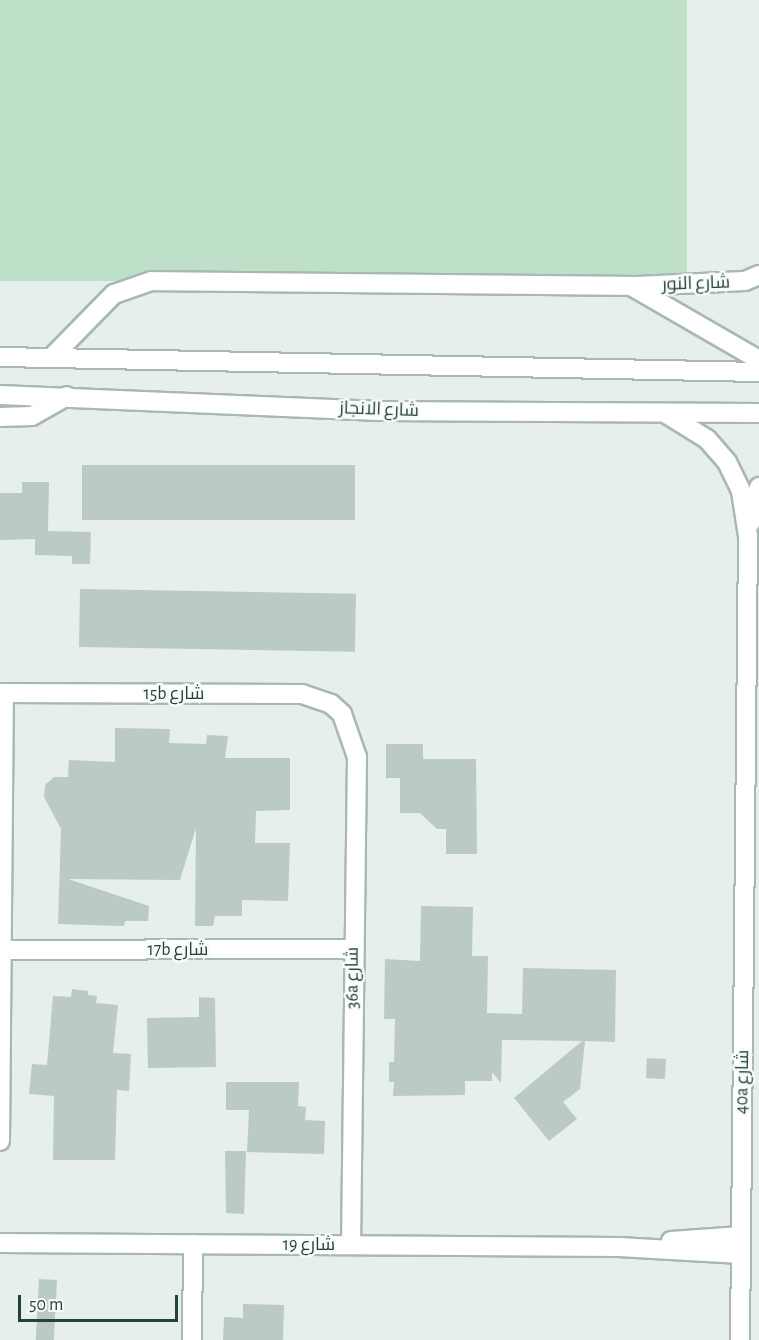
<!DOCTYPE html>
<meta charset="utf-8">
<style>
body{margin:0}
#map{position:relative;width:759px;height:1340px;overflow:hidden;background:#e6efeb;font-family:"Alegreya Sans",Cairo,sans-serif}
div>[style]{position:absolute}
.green>*{inset:0;background:#bfe0c8;transform-origin:0 0}
.building>*{inset:0;background:#bbcac4;transform-origin:0 0}
.roads{filter:drop-shadow(2px 0 #a8b8b2) drop-shadow(-2px 0 #a8b8b2) drop-shadow(0 2px #a8b8b2) drop-shadow(0 -2px #a8b8b2)}
.street>*{height:18px;margin:-9px;padding:0 9px;transform-origin:9px;border-radius:9px;background:#fff}
.secondary>*{height:18px;margin:-9px;padding:0 9px;transform-origin:9px;border-radius:9px;background:#fff}
span{translate:-50% -50%;white-space:nowrap;text-align:center;line-height:1.15;-webkit-text-stroke:5px #f7fbf9;paint-order:stroke}
.street-label{font-size:18px;color:#24423a}
.scale{position:absolute;left:18px;top:1295px;width:160px;height:27px;box-sizing:border-box;border:3px solid #24423a;border-top:0;padding-left:8px;font-size:18px;line-height:21px;white-space:nowrap;color:#24423a;-webkit-text-stroke:4px #f7fbf9;paint-order:stroke}
</style>
<div id="map">
<div class="green">
<div style="left:0;top:0;width:687px;height:281px"></div>
</div>
<div class="building">
<div style="left:82px;top:465px;width:273px;height:55px"></div>
<div style="clip-path:polygon(22px 482px,49px 482px,48px 531px,91px 532px,90px 564px,72px 564px,72px 556px,35px 555px,35px 539px,0 540px,0 493px,22px 493px)"></div>
<div style="left:80px;top:589px;width:276px;height:58px;rotate:1deg"></div>
<div style="clip-path:polygon(115px 728px,170px 729px,169px 743px,206px 744px,207px 735px,228px 736px,225px 758px,290px 758px,290px 810px,256px 811px,255px 843px,290px 843px,288px 901px,242px 900px,242px 916px,215px 916px,213px 926px,195px 926px,196px 828px,180px 880px,68px 879px,149px 906px,148px 921px,125px 921px,124px 926px,58px 924px,61px 829px,44px 797px,45px 785px,54px 777px,68px 777px,69px 760px,115px 762px)"></div>
<div style="clip-path:polygon(386px 744px,423px 744px,423px 759px,476px 759px,477px 854px,446px 854px,446px 829px,437px 829px,420px 813px,400px 813px,400px 778px,386px 778px)"></div>
<div style="clip-path:polygon(421px 906px,473px 907px,472px 956px,488px 956px,487px 1013px,522px 1014px,523px 968px,616px 970px,615px 1042px,585px 1041px,580px 1089px,563px 1102px,577px 1119px,549px 1141px,514px 1098px,582px 1041px,502px 1040px,501px 1083px,492px 1072px,492px 1081px,465px 1081px,465px 1095px,393px 1096px,394px 1082px,389px 1082px,389px 1062px,394px 1062px,395px 1019px,384px 1019px,385px 959px,420px 961px)"></div>
<div style="clip-path:polygon(72px 989px,88px 991px,88px 995px,97px 996px,96px 1003px,118px 1005px,113px 1053px,131px 1054px,129px 1091px,117px 1090px,115px 1160px,53px 1160px,54px 1096px,29px 1094px,32px 1064px,47px 1065px,53px 996px,71px 997px)"></div>
<div style="clip-path:polygon(199px 997px,215px 998px,216px 1067px,148px 1068px,147px 1018px,199px 1017px)"></div>
<div style="left:647px;top:1058px;width:19px;height:20px;rotate:3deg"></div>
<div style="clip-path:polygon(226px 1082px,299px 1082px,298px 1106px,306px 1107px,305px 1120px,325px 1121px,324px 1154px,247px 1152px,249px 1110px,226px 1110px)"></div>
<div style="clip-path:polygon(225px 1151px,246px 1151px,244px 1214px,226px 1213px)"></div>
<div style="left:39px;top:1279px;width:18px;height:61px;rotate:3deg"></div>
<div style="clip-path:polygon(243px 1304px,284px 1305px,283px 1340px,223px 1340px,224px 1317px,243px 1318px)"></div>
</div>
<div class="roads">
<div class="street">
<div style="left:636px;top:286px;width:109px;rotate:-2.6deg"></div>
<div style="left:745px;top:281px;width:15px;rotate:-23deg"></div>
<div style="left:51px;top:358px;width:90px;rotate:-45.5deg"></div>
<div style="left:114px;top:294px;width:39px;rotate:-19deg"></div>
<div style="left:151px;top:281px;width:480px;rotate:0.6deg"></div>
<div style="left:631px;top:286px;width:148px;rotate:30deg"></div>
<div style="left:665px;top:413px;width:49px;rotate:31.8deg"></div>
<div style="left:707px;top:439px;width:30px;rotate:49deg"></div>
<div style="left:727px;top:462px;width:32px;rotate:64deg"></div>
<div style="left:741px;top:491px;width:46px;rotate:81.2deg"></div>
<div style="left:748px;top:536px;width:804px;rotate:90.57deg"></div>
<div style="left:0;top:417px;width:32px;rotate:-2deg"></div>
<div style="left:32px;top:416px;width:40px;rotate:-29.7deg"></div>
<div style="left:751px;top:522px;width:36px;rotate:-77deg"></div>
<div style="left:0;top:693px;width:302px;rotate:0.2deg"></div>
<div style="left:302px;top:694px;width:31px;rotate:19deg"></div>
<div style="left:331px;top:704px;width:15px;rotate:42deg"></div>
<div style="left:342px;top:714px;width:46px;rotate:70.8deg"></div>
<div style="left:357px;top:757px;width:488px;rotate:90.7deg"></div>
<div style="left:4px;top:950px;width:349px;rotate:-0.2deg"></div>
<div style="left:0;top:1141px;width:448px;rotate:-89.5deg"></div>
<div style="left:671px;top:1241px;width:70px;rotate:-4.1deg"></div>
<div style="left:0;top:1243px;width:619px;rotate:0.37deg"></div>
<div style="left:619px;top:1247px;width:122px;rotate:3.3deg"></div>
<div style="left:192px;top:1340px;width:96px;rotate:-89.4deg"></div>
</div>
<div class="secondary">
<div style="left:0;top:357px;width:759px;rotate:1.13deg"></div>
<div style="left:0;top:395px;width:380px;rotate:2.4deg"></div>
<div style="left:380px;top:411px;width:379px;rotate:0.3deg"></div>
</div>
</div>
<div class="street-label">
<span style="left:696px;top:284px;rotate:-2deg">شارع النور</span>
<span style="left:379px;top:410px;rotate:2deg">شارع الانجاز</span>
<span style="left:174px;top:694px">15b شارع</span>
<span style="left:178px;top:950px">17b شارع</span>
<span style="left:353px;top:978px;rotate:-90deg">36a شارع</span>
<span style="left:743px;top:1082px;rotate:-89deg">40a شارع</span>
<span style="left:309px;top:1245px">شارع 19</span>
</div>
<div class="scale">50 m</div>
</div>
